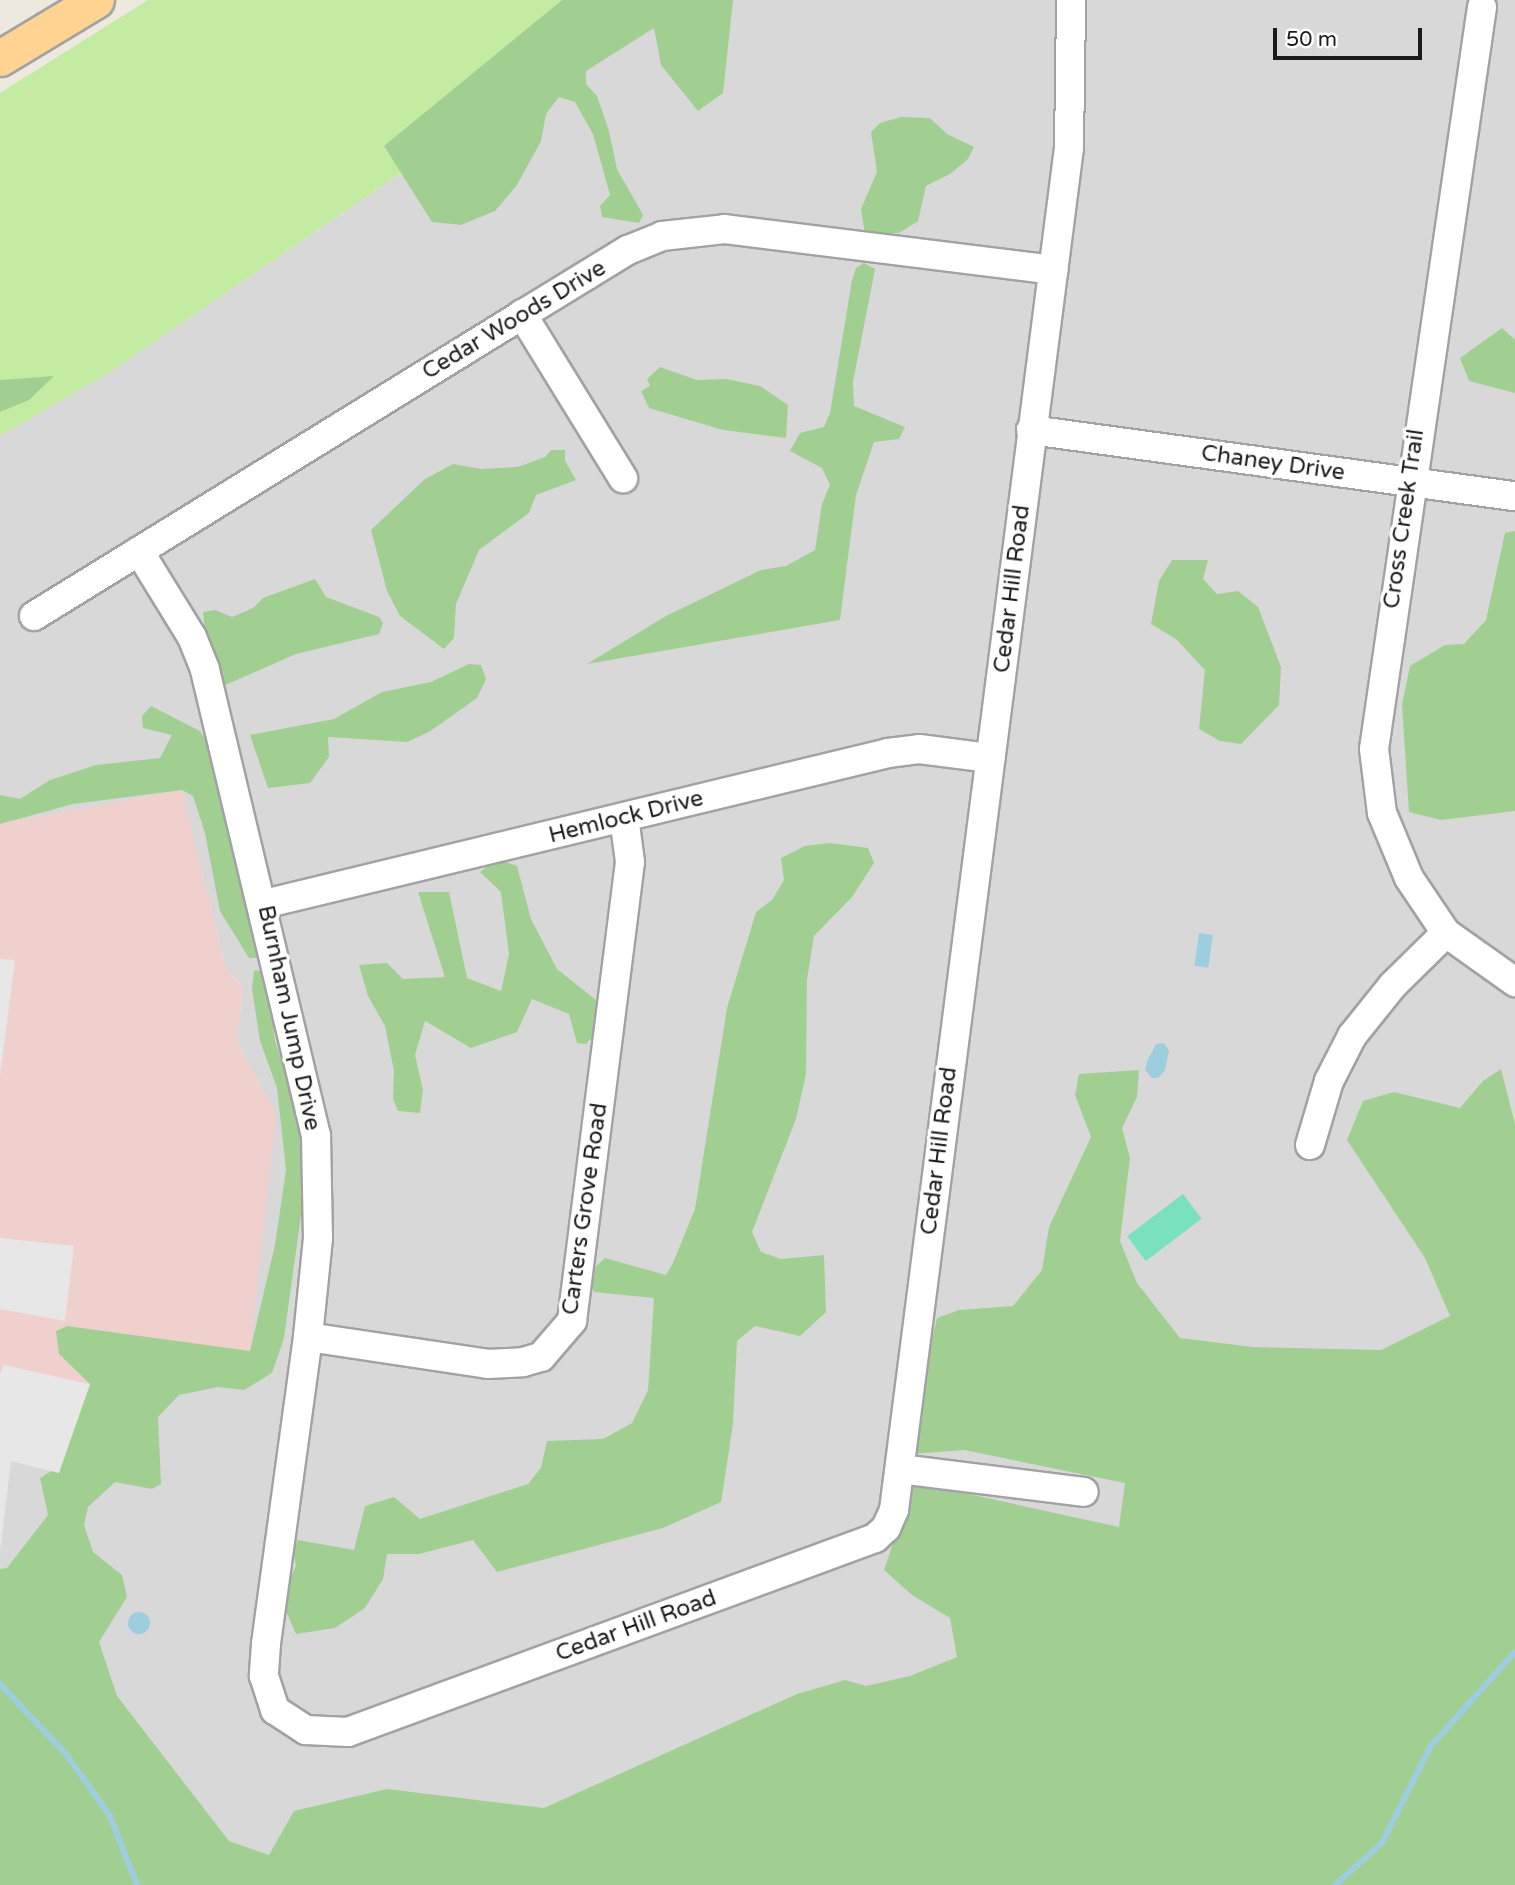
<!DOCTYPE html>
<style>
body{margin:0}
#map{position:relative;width:1515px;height:1885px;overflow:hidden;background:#ede9df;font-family:"Varela Round",sans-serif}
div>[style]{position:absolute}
.residential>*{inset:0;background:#d9d8d8}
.commercial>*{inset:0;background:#f0d0cd}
.grass>*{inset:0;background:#c3eba2}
.forest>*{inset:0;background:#a1cf92}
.pitch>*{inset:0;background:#79e1bd;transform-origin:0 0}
.parking>*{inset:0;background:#e7e7e7}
.water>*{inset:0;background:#9dcdde;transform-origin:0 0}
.round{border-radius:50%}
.stream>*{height:6px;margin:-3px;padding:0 3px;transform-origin:3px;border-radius:3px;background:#9dcdde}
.roads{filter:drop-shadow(2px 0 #a2a2a2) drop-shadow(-2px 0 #a2a2a2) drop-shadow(0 2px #a2a2a2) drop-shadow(0 -2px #a2a2a2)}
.minor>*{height:28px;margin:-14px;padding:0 14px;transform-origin:14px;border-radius:14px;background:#fff}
.major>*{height:35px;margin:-17.5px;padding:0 17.5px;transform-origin:17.5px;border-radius:17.5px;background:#ffd493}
span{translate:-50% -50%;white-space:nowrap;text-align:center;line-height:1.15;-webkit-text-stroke:7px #fff;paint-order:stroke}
.street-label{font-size:23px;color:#1b1b1b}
.scale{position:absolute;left:1273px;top:28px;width:149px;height:32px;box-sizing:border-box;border:4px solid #1b1b1b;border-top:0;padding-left:9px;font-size:21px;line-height:24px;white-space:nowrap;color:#1b1b1b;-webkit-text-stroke:5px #fff;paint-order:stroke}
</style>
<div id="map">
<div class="residential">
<div style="clip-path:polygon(665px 0,1515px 0,1515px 1439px,1281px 1606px,412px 1885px,197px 1885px,0 1601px,0 1550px,11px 1460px,76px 1368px,59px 1354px,67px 1326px,276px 1115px,237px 1040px,243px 987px,226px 969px,182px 791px,0 824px,0 378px,117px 367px,400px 174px,662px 8px)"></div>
</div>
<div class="commercial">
<div style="clip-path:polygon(182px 790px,226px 969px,243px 987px,237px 1040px,276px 1115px,250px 1352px,67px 1326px,57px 1331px,76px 1368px,90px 1384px,59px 1473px,11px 1461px,0 1550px,0 824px)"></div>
</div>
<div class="grass">
<div style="clip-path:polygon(148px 0,562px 0,385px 146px,401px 173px,110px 372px,0 436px,0 93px)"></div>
</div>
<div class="forest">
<div style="clip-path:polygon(562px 0,733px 0,723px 93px,698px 111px,661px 65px,654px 28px,586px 71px,586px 84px,597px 96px,609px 131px,617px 169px,643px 215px,639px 223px,602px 217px,600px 206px,610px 195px,593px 134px,575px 102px,559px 97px,546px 114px,541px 141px,517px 185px,495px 211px,461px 225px,432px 222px,384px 146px)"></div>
<div style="clip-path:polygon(901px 117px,930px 118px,947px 134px,974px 147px,968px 159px,950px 174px,926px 186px,918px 221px,899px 233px,865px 234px,861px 209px,877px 172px,871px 132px,880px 123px)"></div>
<div style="clip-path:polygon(864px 263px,875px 269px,853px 382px,854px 406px,905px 427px,899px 439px,874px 442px,856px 495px,840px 620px,587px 664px,666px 616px,761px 570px,786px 566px,815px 550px,822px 504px,830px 485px,822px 468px,790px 451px,800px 433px,824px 427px,830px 413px,852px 280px,856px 268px)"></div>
<div style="clip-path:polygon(1502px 328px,1515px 340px,1515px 393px,1469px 381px,1460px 358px)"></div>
<div style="clip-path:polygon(660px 367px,697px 380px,726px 379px,760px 386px,788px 405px,786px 438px,723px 430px,649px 408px,641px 391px,650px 386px,647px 379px)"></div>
<div style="clip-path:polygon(54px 376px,29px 400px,0 412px,0 380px)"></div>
<div style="clip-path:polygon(551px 450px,565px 450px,565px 461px,576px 480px,536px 495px,529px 513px,479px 550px,456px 604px,454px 638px,444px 649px,400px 616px,387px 591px,371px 530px,425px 479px,453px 464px,481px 469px,518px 467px,545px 457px)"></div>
<div style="clip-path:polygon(1515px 531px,1515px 811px,1441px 820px,1409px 812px,1402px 705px,1410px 666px,1445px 645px,1464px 644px,1486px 620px,1505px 533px)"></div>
<div style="clip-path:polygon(1172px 560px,1208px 560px,1203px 579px,1217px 594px,1238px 591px,1258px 607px,1281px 667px,1279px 705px,1241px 744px,1220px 741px,1199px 729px,1205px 670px,1176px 639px,1151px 624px,1159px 581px)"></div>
<div style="clip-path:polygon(315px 579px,326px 597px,379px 617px,383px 623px,379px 634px,296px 654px,223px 686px,206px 643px,203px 612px,215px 610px,232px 617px,253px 608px,263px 598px)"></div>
<div style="clip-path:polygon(469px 664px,481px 665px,486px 679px,477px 698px,429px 732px,407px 742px,328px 737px,329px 757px,310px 783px,268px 788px,250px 735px,334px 719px,382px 692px,431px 682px)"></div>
<div style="clip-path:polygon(151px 706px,200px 731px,214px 752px,258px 958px,249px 958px,220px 911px,205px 833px,193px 796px,182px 790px,73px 804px,0 824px,0 795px,20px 799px,50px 780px,96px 765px,160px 758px,172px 735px,143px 728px,142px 716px)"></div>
<div style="clip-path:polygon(830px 843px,868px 848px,874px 863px,852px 897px,814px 936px,807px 980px,806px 1074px,796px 1119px,752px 1232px,761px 1252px,781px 1259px,824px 1255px,826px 1312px,800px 1336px,755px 1326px,737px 1341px,733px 1424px,721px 1502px,663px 1528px,497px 1572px,473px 1540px,419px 1554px,387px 1554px,383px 1579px,365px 1608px,335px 1628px,296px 1634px,286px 1611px,287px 1585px,296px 1566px,293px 1550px,298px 1540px,354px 1550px,365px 1506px,394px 1497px,420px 1519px,528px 1484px,541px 1468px,547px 1441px,603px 1439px,632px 1423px,648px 1390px,654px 1298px,594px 1292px,589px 1273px,605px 1258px,666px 1275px,673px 1263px,695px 1209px,727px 1008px,756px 912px,772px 900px,784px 880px,781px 858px,805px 846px)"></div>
<div style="clip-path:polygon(497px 859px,517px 866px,531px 919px,557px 969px,596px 1000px,596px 1033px,586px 1044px,577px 1043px,569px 1014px,532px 999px,517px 1032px,471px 1048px,425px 1021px,415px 1055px,423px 1090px,420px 1113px,398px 1111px,393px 1099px,394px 1071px,385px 1026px,368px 996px,359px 965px,387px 963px,403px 979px,445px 977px,418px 892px,449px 892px,467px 978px,501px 991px,509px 954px,501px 892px,480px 872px)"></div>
<div style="clip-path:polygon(254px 970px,266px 972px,275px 1041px,299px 1114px,302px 1142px,305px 1186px,284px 1338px,272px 1373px,244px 1390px,218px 1387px,179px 1395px,158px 1417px,161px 1484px,152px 1489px,115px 1482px,88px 1507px,84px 1525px,93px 1552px,122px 1575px,127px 1597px,99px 1642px,117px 1696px,229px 1841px,269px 1855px,294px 1811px,387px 1789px,544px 1808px,797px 1694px,845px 1680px,866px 1686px,910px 1676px,957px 1657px,950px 1618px,912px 1595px,884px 1570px,914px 1482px,1119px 1527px,1125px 1483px,964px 1450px,912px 1454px,921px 1384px,937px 1318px,959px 1310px,1013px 1306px,1042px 1270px,1049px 1227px,1091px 1137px,1075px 1095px,1079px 1074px,1139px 1070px,1137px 1097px,1122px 1128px,1130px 1158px,1120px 1241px,1137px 1283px,1180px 1338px,1253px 1347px,1381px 1350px,1450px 1316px,1425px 1258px,1347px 1140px,1363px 1101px,1394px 1092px,1460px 1108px,1483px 1081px,1501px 1069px,1515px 1124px,1515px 1885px,0 1885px,0 1569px,7px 1568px,48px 1515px,40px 1478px,61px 1465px,90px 1384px,59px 1354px,56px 1331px,67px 1326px,250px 1351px,275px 1245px,286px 1170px,277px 1088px,260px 1041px,252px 989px)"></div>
</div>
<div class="pitch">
<div style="left:1183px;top:1194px;width:31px;height:70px;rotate:53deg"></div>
</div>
<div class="parking">
<div style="clip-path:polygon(0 959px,15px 960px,0 1075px)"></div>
<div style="clip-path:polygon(0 1238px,74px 1246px,65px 1321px,0 1309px)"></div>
<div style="clip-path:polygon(4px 1365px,90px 1384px,59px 1473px,11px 1461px,0 1550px,0 1374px)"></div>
</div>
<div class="water">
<div style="left:1199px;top:933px;width:14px;height:33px;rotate:8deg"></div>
<div style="clip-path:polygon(1164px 1043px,1169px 1051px,1165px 1070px,1158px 1078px,1152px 1078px,1145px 1070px,1147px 1061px,1156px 1044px)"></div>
<div class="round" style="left:128px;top:1612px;width:22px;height:22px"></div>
</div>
<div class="stream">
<div style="left:0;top:1684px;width:96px;rotate:46.7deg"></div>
<div style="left:66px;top:1754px;width:76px;rotate:54.6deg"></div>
<div style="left:110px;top:1816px;width:74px;rotate:68.6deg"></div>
<div style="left:1335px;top:1885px;width:63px;rotate:-41.8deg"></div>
<div style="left:1382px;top:1843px;width:107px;rotate:-63.4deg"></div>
<div style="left:1430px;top:1747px;width:127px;rotate:-48.2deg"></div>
</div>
<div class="roads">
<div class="minor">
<div style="left:1482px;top:7px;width:750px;rotate:98.28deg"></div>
<div style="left:1374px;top:749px;width:64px;rotate:82.9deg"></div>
<div style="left:1382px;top:813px;width:70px;rotate:67.4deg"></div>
<div style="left:1409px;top:878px;width:66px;rotate:56.1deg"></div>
<div style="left:1446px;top:933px;width:85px;rotate:35.4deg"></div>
<div style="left:522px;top:314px;width:193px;rotate:58.4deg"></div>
<div style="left:1031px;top:430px;width:488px;rotate:7.8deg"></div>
<div style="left:139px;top:551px;width:101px;rotate:58.4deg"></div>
<div style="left:192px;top:637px;width:35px;rotate:68deg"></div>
<div style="left:205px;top:670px;width:478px;rotate:76.6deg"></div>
<div style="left:316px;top:1135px;width:103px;rotate:88.9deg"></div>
<div style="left:318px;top:1238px;width:100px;rotate:95.8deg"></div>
<div style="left:308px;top:1337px;width:310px;rotate:97.8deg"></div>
<div style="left:266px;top:1644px;width:32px;rotate:94deg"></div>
<div style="left:264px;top:1676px;width:36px;rotate:72deg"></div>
<div style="left:275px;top:1710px;width:37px;rotate:33deg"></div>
<div style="left:306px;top:1730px;width:42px;rotate:2.7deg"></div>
<div style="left:348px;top:1732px;width:562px;rotate:-20.21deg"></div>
<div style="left:875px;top:1538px;width:15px;rotate:-42deg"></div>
<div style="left:886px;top:1528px;width:20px;rotate:-66deg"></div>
<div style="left:894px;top:1510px;width:1373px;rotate:-82.68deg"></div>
<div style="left:1069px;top:148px;width:148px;rotate:-89.2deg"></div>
<div style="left:34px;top:616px;width:577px;rotate:-31.68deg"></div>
<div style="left:525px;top:313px;width:121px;rotate:-31.5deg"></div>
<div style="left:628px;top:250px;width:37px;rotate:-22deg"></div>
<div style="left:662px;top:236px;width:63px;rotate:-6.3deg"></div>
<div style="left:725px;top:229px;width:331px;rotate:7.1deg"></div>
<div style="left:264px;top:904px;width:642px;rotate:-13.6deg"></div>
<div style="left:888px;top:753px;width:31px;rotate:-7deg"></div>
<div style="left:919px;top:749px;width:72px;rotate:7.2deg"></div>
<div style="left:1310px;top:1145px;width:67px;rotate:-73.5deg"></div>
<div style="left:1329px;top:1081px;width:51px;rotate:-62.9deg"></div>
<div style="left:1352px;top:1036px;width:65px;rotate:-51.2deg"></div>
<div style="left:1393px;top:985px;width:74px;rotate:-44.5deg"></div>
<div style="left:308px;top:1337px;width:182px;rotate:8.5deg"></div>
<div style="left:488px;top:1364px;width:35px;rotate:-3deg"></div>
<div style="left:523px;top:1362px;width:19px;rotate:-16deg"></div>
<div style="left:541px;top:1357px;width:48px;rotate:-49.3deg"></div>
<div style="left:572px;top:1321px;width:463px;rotate:-82.8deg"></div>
<div style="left:630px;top:862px;width:45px;rotate:-97.6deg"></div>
<div style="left:900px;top:1469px;width:185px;rotate:7.1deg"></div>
</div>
<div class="major">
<div style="left:0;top:58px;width:112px;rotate:-31.1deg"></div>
</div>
</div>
<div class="street-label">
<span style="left:514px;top:320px;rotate:-31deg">Cedar Woods Drive</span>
<span style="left:1273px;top:463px;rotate:8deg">Chaney Drive</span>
<span style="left:1404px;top:519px;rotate:-82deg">Cross Creek Trail</span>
<span style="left:1012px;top:589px;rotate:-83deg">Cedar Hill Road</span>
<span style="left:626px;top:817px;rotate:-14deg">Hemlock Drive</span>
<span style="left:289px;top:1018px;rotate:78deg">Burnham Jump Drive</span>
<span style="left:939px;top:1151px;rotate:-83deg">Cedar Hill Road</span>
<span style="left:585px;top:1209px;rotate:-82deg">Carters Grove Road</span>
<span style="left:636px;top:1626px;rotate:-20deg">Cedar Hill Road</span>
</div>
<div class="scale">50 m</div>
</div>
